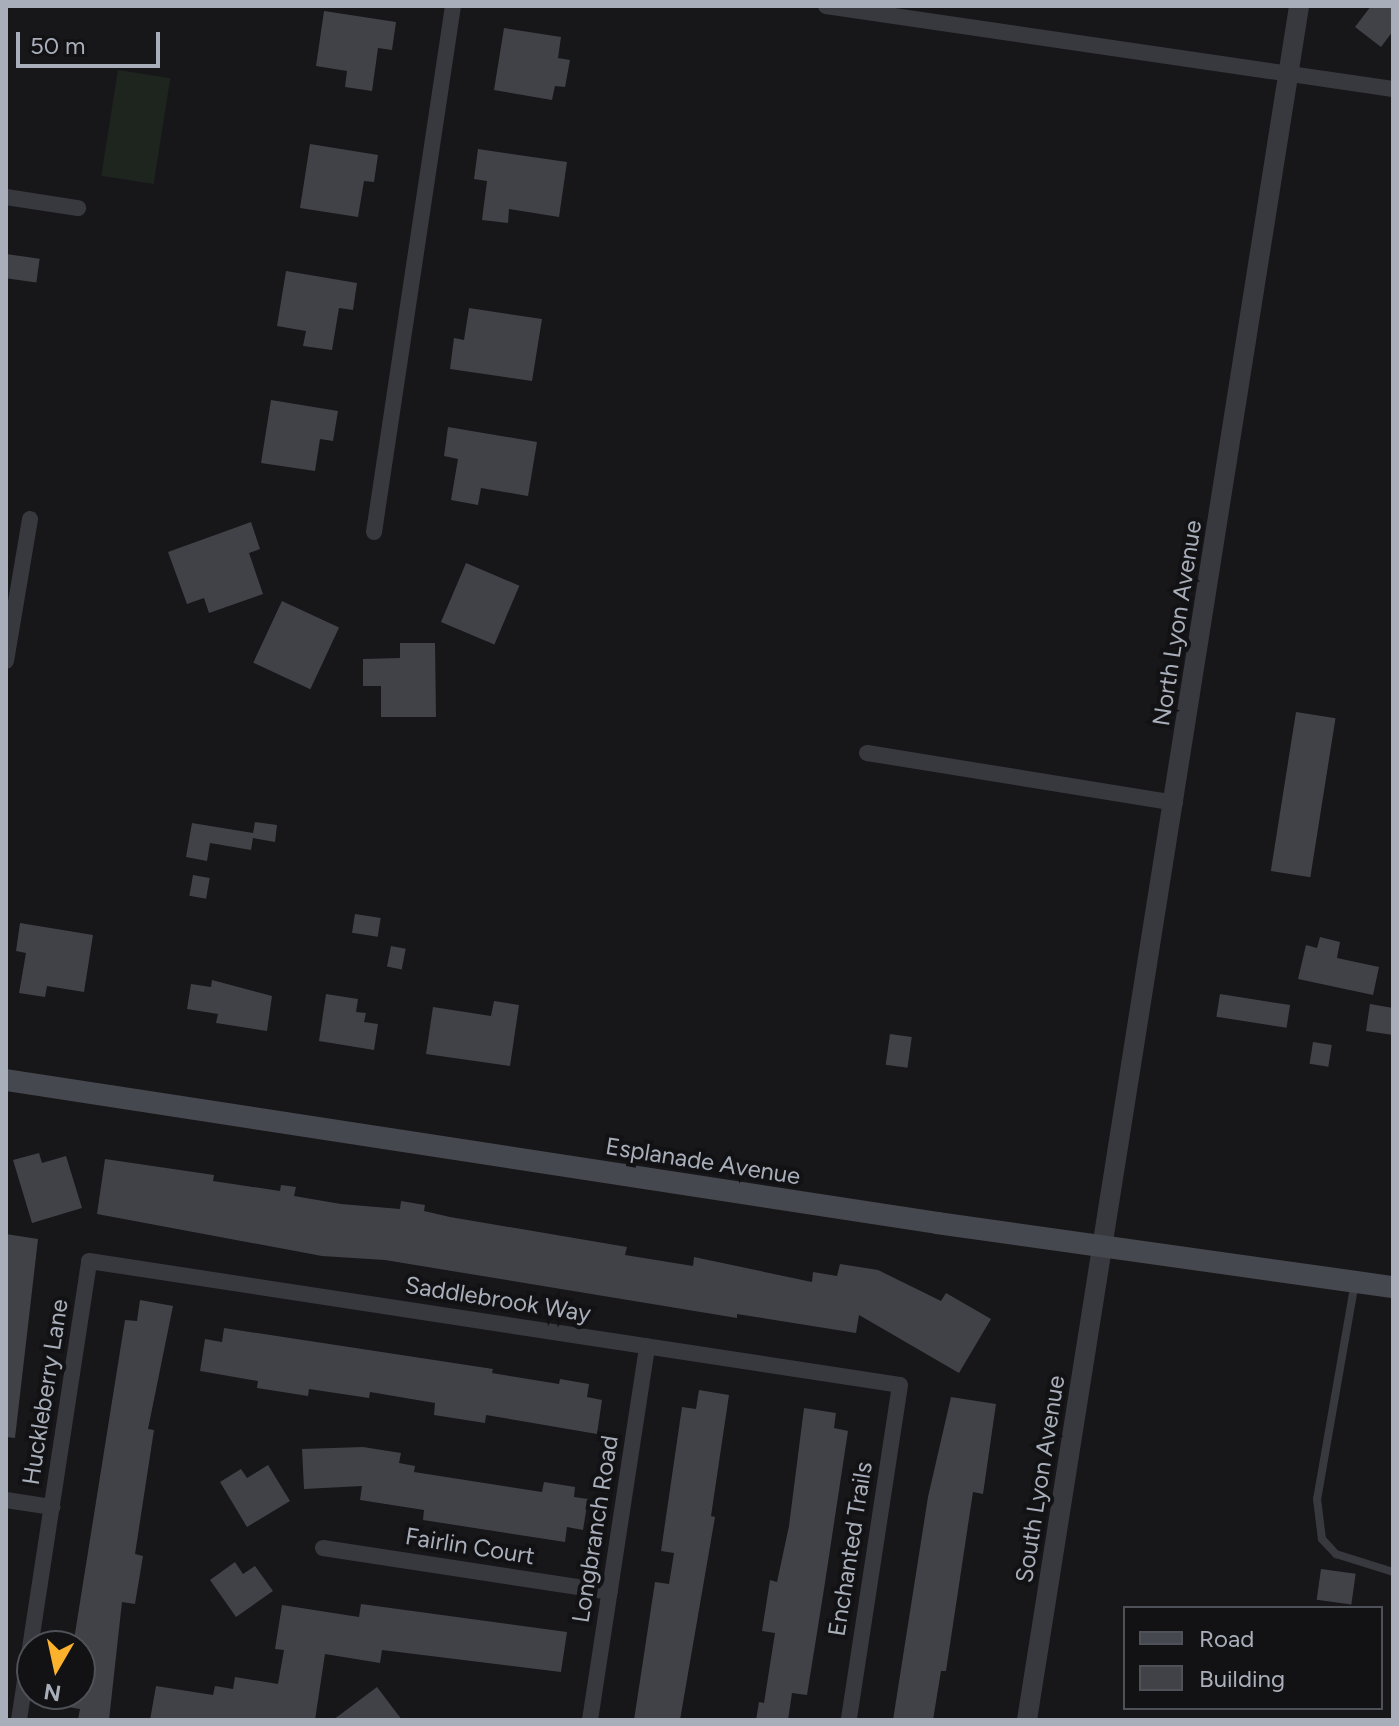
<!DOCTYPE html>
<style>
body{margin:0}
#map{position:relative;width:1399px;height:1726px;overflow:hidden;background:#17171a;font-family:Figtree,sans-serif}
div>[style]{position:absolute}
.green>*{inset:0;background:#1d251e;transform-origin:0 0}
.building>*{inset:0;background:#414247;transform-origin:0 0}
.service>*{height:8px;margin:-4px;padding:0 4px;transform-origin:4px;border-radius:4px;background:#38393f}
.minor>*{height:16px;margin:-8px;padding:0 8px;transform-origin:8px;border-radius:8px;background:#38393f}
.tertiary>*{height:20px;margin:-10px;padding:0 10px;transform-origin:10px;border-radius:10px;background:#38393f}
.secondary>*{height:22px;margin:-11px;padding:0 11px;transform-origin:11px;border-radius:11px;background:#46484f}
span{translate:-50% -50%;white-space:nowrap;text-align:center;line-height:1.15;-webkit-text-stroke:8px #121215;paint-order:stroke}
.street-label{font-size:24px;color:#a9afba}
.frame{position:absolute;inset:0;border:8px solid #a9afba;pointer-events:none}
.legend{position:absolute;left:1123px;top:1606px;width:260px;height:104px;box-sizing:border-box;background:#121215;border:2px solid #4e5157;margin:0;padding:10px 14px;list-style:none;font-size:24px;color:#a9afba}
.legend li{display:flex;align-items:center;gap:16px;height:40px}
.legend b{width:40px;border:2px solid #4e5157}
.north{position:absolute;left:16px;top:1630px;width:80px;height:80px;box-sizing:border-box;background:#121215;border:2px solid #4e5157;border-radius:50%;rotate:189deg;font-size:22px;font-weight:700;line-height:32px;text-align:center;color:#a9afba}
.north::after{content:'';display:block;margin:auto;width:28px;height:36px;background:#fcb22d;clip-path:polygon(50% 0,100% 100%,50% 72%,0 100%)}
.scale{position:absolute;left:16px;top:32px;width:144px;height:36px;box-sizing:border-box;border:4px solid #a9afba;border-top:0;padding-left:10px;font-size:24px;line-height:28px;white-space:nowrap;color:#a9afba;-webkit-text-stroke:6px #121215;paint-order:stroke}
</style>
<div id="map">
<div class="green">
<div style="left:118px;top:70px;width:53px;height:107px;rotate:9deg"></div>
</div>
<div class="building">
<div style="clip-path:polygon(1371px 6px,1393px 6px,1393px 31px,1381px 47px,1355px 27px)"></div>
<div style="clip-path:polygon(324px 11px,396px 22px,392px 50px,378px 48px,372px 91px,345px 87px,347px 71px,316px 66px)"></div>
<div style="clip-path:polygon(504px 28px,561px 37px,558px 58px,570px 60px,565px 87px,555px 86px,552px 100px,494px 90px)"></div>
<div style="clip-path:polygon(310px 144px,378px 155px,374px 182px,364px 181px,358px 217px,300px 208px)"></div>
<div style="clip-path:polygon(478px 149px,567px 162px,559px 217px,509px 209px,508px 223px,482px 220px,487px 181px,474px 179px)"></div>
<div style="left:6px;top:254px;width:34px;height:24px;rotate:8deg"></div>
<div style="clip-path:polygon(286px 271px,357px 283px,353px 310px,339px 308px,332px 350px,303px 346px,306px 331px,277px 326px)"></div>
<div style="clip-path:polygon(469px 308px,542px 319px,532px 381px,450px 369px,454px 338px,464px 340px)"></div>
<div style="clip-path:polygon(271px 400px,338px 411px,333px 441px,320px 439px,315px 471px,261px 463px)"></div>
<div style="clip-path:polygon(448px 427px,537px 442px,528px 496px,481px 488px,478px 505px,451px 500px,458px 459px,444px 456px)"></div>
<div style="clip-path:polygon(251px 522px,260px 549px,249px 553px,263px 594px,209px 613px,204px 598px,187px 604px,168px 552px)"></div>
<div style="left:466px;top:563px;width:58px;height:64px;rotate:23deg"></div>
<div style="left:282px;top:601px;width:63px;height:68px;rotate:25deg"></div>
<div style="clip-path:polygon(400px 643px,435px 643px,436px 717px,381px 717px,381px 686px,363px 686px,363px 659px,400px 658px)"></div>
<div style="left:1296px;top:712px;width:40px;height:161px;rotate:9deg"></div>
<div style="clip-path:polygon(255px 822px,277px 825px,275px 842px,253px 838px,251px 850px,210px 843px,207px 861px,186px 857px,192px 823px,253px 833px)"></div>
<div style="left:193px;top:875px;width:17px;height:21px;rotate:10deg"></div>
<div style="left:355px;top:914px;width:26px;height:19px;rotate:9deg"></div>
<div style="clip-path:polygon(20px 923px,93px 935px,84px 992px,47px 986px,45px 997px,19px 993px,26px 953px,16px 951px)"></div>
<div style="clip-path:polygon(1320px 937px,1340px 942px,1337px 958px,1379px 967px,1373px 995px,1298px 979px,1306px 945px,1317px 948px)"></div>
<div style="left:391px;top:946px;width:15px;height:21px;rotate:11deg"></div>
<div style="clip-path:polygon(212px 980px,272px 996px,267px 1031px,216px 1023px,218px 1014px,187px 1009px,191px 984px,211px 987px)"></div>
<div style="clip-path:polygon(326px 994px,358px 999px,356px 1012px,366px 1013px,364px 1022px,378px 1024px,374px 1050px,319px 1041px)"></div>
<div style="left:1220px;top:994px;width:71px;height:23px;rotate:9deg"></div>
<div style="clip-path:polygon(494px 1001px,519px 1005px,510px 1066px,426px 1054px,433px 1007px,491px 1016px)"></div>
<div style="clip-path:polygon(1370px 1004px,1393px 1008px,1393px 1035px,1366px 1031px)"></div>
<div style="left:890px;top:1034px;width:22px;height:31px;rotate:8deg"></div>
<div style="left:1313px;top:1042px;width:19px;height:22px;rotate:9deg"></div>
<div style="clip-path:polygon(39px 1153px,42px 1163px,66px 1156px,82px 1208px,32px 1223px,13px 1160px)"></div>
<div style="clip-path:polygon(105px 1159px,214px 1175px,213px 1181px,280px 1191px,281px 1185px,296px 1187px,294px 1196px,341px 1204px,400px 1209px,401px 1201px,425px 1205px,424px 1211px,450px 1217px,627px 1247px,625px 1255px,693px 1266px,694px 1257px,812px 1282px,813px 1272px,837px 1276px,840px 1264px,878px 1270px,941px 1301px,946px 1293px,991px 1319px,959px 1373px,859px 1315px,856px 1333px,737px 1314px,737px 1318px,385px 1260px,322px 1256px,97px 1214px)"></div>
<div style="clip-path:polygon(6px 1234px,38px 1239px,15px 1438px,6px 1437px)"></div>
<div style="clip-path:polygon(140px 1300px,173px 1306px,148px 1429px,154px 1430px,135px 1554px,143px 1556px,135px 1604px,122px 1602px,109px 1720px,78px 1720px,80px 1709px,43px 1703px,44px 1694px,80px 1694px,80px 1646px,73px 1646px,125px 1320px,137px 1321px)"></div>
<div style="clip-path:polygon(224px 1328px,493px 1369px,492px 1373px,559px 1384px,560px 1379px,589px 1384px,587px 1397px,602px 1400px,597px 1434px,486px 1415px,485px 1423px,434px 1415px,435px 1403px,370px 1392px,369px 1398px,309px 1389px,308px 1396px,257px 1388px,258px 1381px,200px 1371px,205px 1339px,222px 1342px)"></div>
<div style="clip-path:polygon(699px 1390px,729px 1395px,711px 1516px,715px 1517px,680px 1720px,634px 1720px,655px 1582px,669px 1584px,674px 1553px,661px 1551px,682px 1407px,696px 1409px)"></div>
<div style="clip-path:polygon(951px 1397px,996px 1404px,983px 1494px,973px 1492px,946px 1671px,941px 1671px,933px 1720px,893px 1720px,928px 1497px)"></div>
<div style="clip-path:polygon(804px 1408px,836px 1413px,834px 1428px,848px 1431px,824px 1589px,807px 1695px,792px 1693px,788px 1720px,756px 1720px,759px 1702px,764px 1703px,775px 1633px,762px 1631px,770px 1580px,777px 1582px,789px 1526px)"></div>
<div style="clip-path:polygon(363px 1447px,401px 1453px,399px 1463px,415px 1466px,414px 1472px,542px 1492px,544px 1482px,575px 1487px,574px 1497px,588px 1499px,583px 1530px,567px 1527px,565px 1542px,423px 1520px,424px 1510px,360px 1500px,362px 1486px,304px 1489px,302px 1449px)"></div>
<div style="clip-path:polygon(268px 1465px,290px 1501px,247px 1527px,220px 1482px,241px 1469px,247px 1478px)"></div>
<div style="clip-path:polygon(235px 1562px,243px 1574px,255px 1566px,273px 1591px,236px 1617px,210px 1580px)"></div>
<div style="left:1321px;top:1569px;width:35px;height:31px;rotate:8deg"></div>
<div style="clip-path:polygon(361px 1604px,567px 1632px,561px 1672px,382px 1650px,380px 1663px,325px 1654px,315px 1720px,150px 1720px,156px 1686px,213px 1695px,215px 1686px,233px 1689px,235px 1677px,278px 1684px,284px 1650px,275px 1649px,282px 1605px,359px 1617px)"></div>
<div style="clip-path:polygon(377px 1687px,402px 1720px,333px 1720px)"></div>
</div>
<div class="service">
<div style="left:1355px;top:1282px;width:220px;rotate:99.9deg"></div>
<div style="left:1317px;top:1499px;width:40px;rotate:82.9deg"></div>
<div style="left:1322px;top:1539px;width:21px;rotate:47deg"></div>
<div style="left:1336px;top:1554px;width:60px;rotate:17.5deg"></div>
</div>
<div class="minor">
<div style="left:826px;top:6px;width:573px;rotate:8.33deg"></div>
<div style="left:6px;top:197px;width:73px;rotate:8.7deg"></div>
<div style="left:374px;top:532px;width:532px;rotate:-81.46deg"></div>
<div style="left:6px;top:661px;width:144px;rotate:-80.4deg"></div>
<div style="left:867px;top:753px;width:312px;rotate:9.2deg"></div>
<div style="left:6px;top:1500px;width:47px;rotate:8.7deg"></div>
<div style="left:323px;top:1548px;width:290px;rotate:8.7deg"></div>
<div style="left:19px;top:1720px;width:464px;rotate:-81.3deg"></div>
<div style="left:89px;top:1261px;width:820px;rotate:8.69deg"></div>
<div style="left:900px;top:1385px;width:339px;rotate:98.7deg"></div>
<div style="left:590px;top:1720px;width:378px;rotate:-81.3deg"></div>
</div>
<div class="tertiary">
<div style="left:1027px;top:1720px;width:1735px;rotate:-80.98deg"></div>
</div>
<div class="secondary">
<div style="left:6px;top:1080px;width:942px;rotate:8.73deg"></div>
<div style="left:937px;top:1223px;width:460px;rotate:8deg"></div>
</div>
<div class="street-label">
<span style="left:1177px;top:623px;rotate:-81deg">North Lyon Avenue</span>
<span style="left:703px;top:1161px;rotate:9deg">Esplanade Avenue</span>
<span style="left:498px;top:1299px;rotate:9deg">Saddlebrook Way</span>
<span style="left:45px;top:1392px;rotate:-81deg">Huckleberry Lane</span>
<span style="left:1040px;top:1479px;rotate:-81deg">South Lyon Avenue</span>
<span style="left:595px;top:1529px;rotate:-81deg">Longbranch Road</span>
<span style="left:470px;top:1546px;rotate:9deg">Fairlin Court</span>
<span style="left:850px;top:1549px;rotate:-81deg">Enchanted Trails</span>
</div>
<div class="frame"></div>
<ul class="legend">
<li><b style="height:10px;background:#46484f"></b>Road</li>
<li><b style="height:22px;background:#414247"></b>Building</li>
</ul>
<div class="north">N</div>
<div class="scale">50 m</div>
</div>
